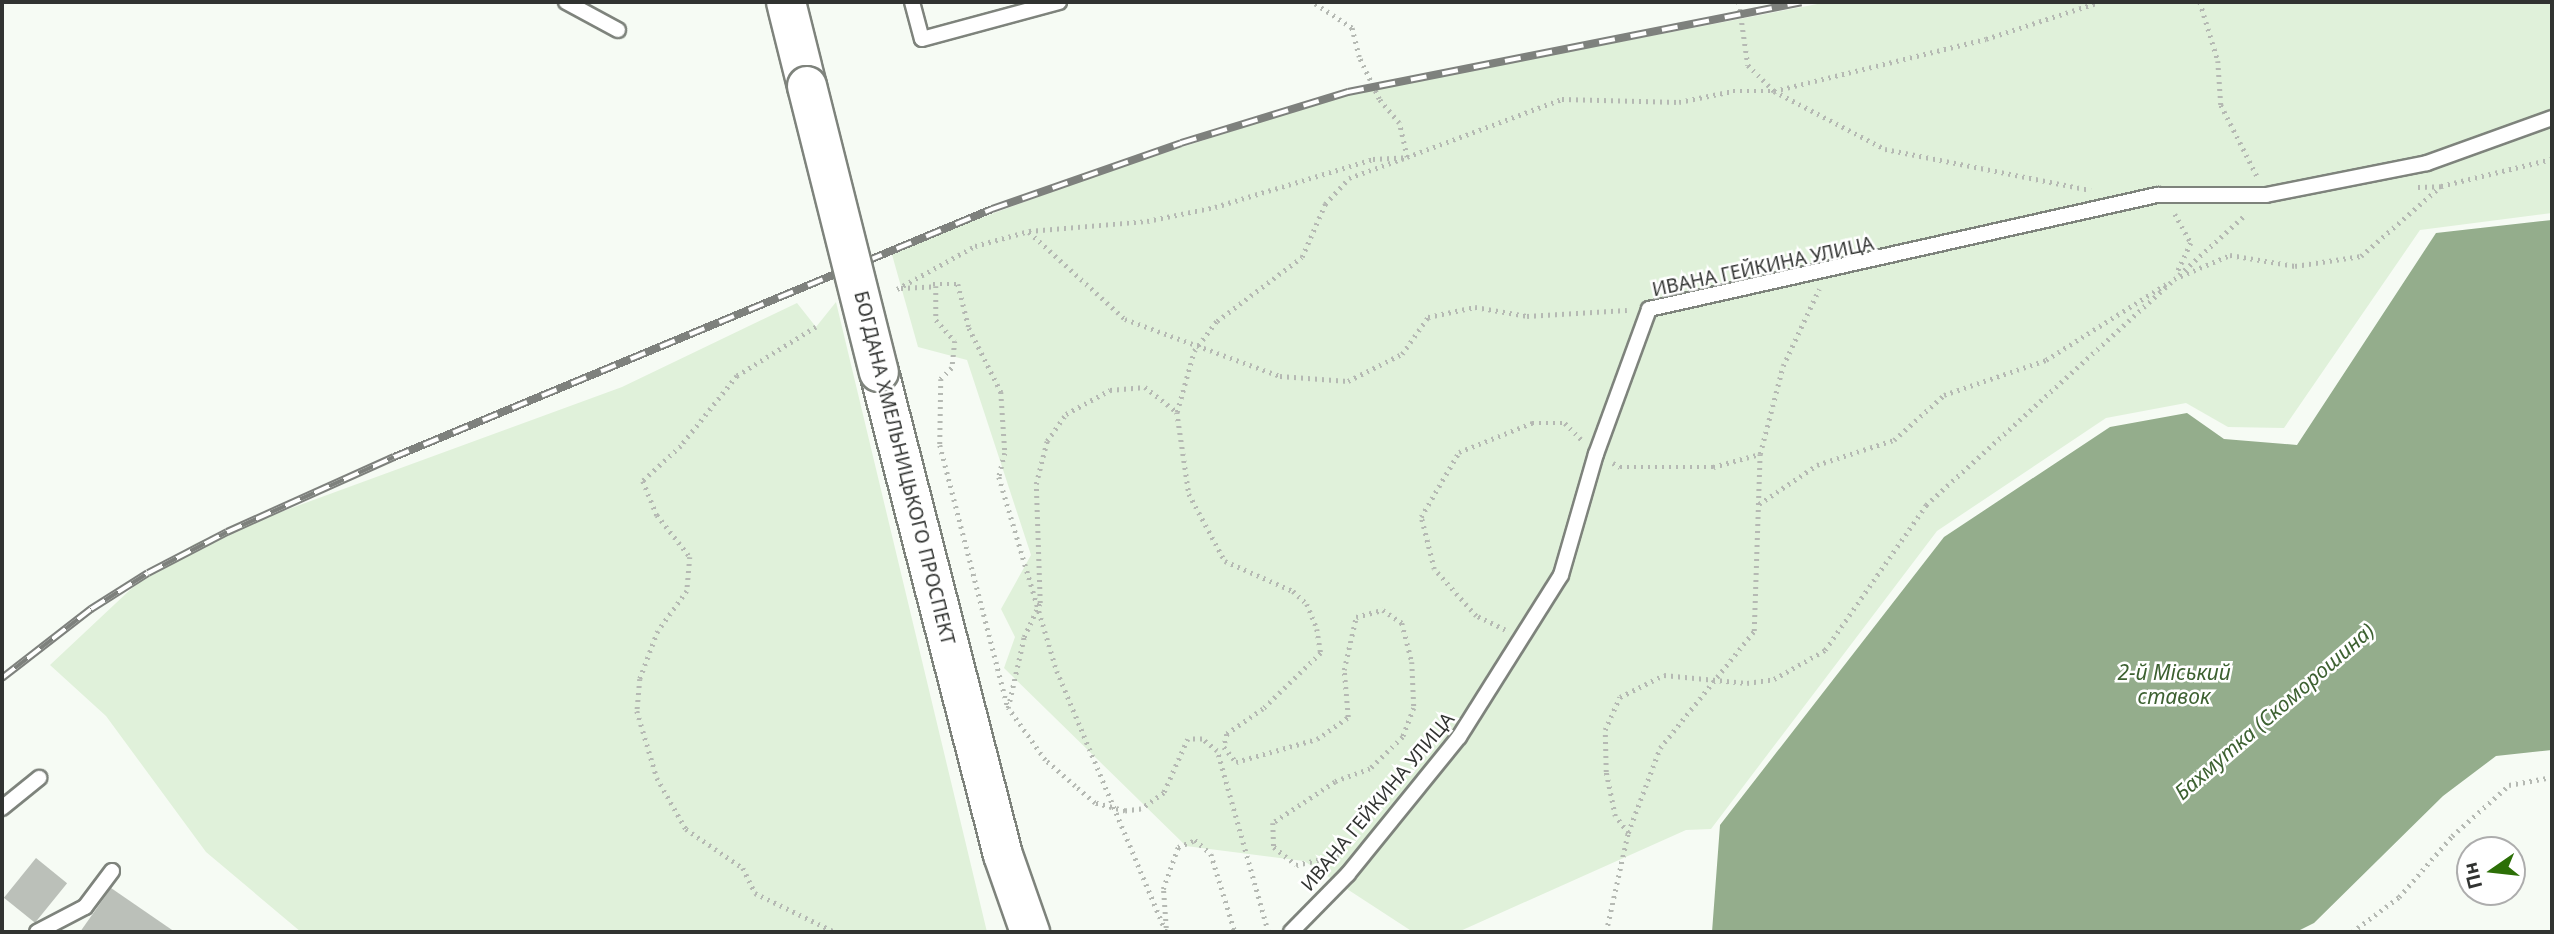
<!DOCTYPE html>
<meta charset="utf-8">
<style>
body{margin:0}
#map{position:relative;width:2554px;height:934px;overflow:hidden;background:#f6fbf4;font-family:"Noto Sans",sans-serif}
div>[style]{position:absolute}
.green>*{inset:0;background:#e0f1da}
.water>*{inset:0;background:#94ad8c}
.building>*{inset:0;background:#bbc0b9;transform-origin:0 0}
.path>*{height:4.5px;margin-top:-2.25px;transform-origin:0;background:repeating-linear-gradient(90deg,#b5b9b3 0 2px,transparent 0 7px)}
.roads{filter:drop-shadow(2px 0 #7e837c) drop-shadow(-2px 0 #7e837c) drop-shadow(0 2px #7e837c) drop-shadow(0 -2px #7e837c)}
.service>*{height:14px;margin:-7px;padding:0 7px;transform-origin:7px;border-radius:7px;background:#fff}
.secondary>*{height:38px;margin:-19px;padding:0 19px;transform-origin:19px;border-radius:19px;background:#fff}
.rail>*{height:8px;margin-top:-4px;transform-origin:0;background:repeating-linear-gradient(90deg,#fff 0 16px,#7e817d 0 32px);box-sizing:border-box;border-block:2px solid #7e817d}
.bridges{filter:drop-shadow(2px 0 #7e837c) drop-shadow(-2px 0 #7e837c) drop-shadow(0 2px #7e837c) drop-shadow(0 -2px #7e837c)}
.secondary-bridge>*{height:38px;margin:-19px;padding:0 19px;transform-origin:19px;border-radius:19px;background:#fff}
span{translate:-50% -50%;white-space:nowrap;text-align:center;line-height:1.15;-webkit-text-stroke:5px #fff;paint-order:stroke}
.street-label{font-size:19px;color:#313331}
.water-label{font-size:21px;color:#3d6131;font-style:italic}
.frame{position:absolute;inset:0;border:4px solid #313331;pointer-events:none}
.north{position:absolute;left:2456px;top:836px;width:70px;height:70px;box-sizing:border-box;background:#fff;border:2px solid #adadad;border-radius:50%;rotate:256deg;font-size:19px;font-weight:700;line-height:28px;text-align:center;color:#313331}
.north::after{content:'';display:block;margin:auto;width:24px;height:32px;background:#2c6f07;clip-path:polygon(50% 0,100% 100%,50% 72%,0 100%)}
</style>
<div id="map">
<div class="green">
<div style="clip-path:polygon(1828px 2px,2552px 2px,2552px 213px,2420px 230px,2284px 428px,2228px 427px,2186px 403px,2106px 418px,1937px 531px,1711px 829px,1686px 830px,1458px 932px,1413px 932px,1304px 861px,1186px 846px,1004px 668px,1015px 637px,1001px 609px,1031px 555px,967px 360px,918px 347px,891px 251px,1111px 170px,1347px 94px)"></div>
<div style="clip-path:polygon(836px 302px,987px 932px,301px 932px,206px 852px,106px 716px,50px 665px,148px 573px,196px 543px,622px 387px,797px 303px,816px 327px)"></div>
</div>
<div class="water">
<div style="clip-path:polygon(2552px 220px,2552px 750px,2496px 756px,2443px 796px,2314px 923px,2296px 932px,1712px 932px,1720px 825px,1944px 537px,2110px 427px,2187px 413px,2224px 439px,2297px 445px,2436px 233px)"></div>
</div>
<div class="building">
<div style="left:36px;top:858px;width:40px;height:51px;rotate:39deg"></div>
<div style="clip-path:polygon(111px 888px,175px 932px,80px 932px)"></div>
</div>
<div class="path">
<div style="left:1739px;top:2px;width:64px;rotate:81.9deg"></div>
<div style="left:1748px;top:65px;width:37px;rotate:45deg"></div>
<div style="left:1774px;top:91px;width:125px;rotate:27.6deg"></div>
<div style="left:1885px;top:149px;width:210px;rotate:11.3deg"></div>
<div style="left:2200px;top:2px;width:62px;rotate:73deg"></div>
<div style="left:2218px;top:61px;width:44px;rotate:86.1deg"></div>
<div style="left:2221px;top:105px;width:80px;rotate:63.1deg"></div>
<div style="left:2418px;top:187px;width:23px;rotate:-2deg"></div>
<div style="left:2175px;top:214px;width:33px;rotate:61deg"></div>
<div style="left:2191px;top:243px;width:35px;rotate:115deg"></div>
<div style="left:1029px;top:232px;width:130px;rotate:42.2deg"></div>
<div style="left:1125px;top:319px;width:165px;rotate:20.2deg"></div>
<div style="left:1280px;top:376px;width:68px;rotate:4.2deg"></div>
<div style="left:1348px;top:381px;width:60px;rotate:-26.6deg"></div>
<div style="left:1402px;top:354px;width:45px;rotate:-54.9deg"></div>
<div style="left:1428px;top:317px;width:48px;rotate:-12deg"></div>
<div style="left:1475px;top:307px;width:53px;rotate:9.8deg"></div>
<div style="left:1527px;top:316px;width:100px;rotate:-3.4deg"></div>
<div style="left:2179px;top:275px;width:89px;rotate:-42.3deg"></div>
<div style="left:933px;top:284px;width:25px"></div>
<div style="left:958px;top:284px;width:45px;rotate:76deg"></div>
<div style="left:969px;top:328px;width:72px;rotate:63.4deg"></div>
<div style="left:1001px;top:392px;width:61px;rotate:86.2deg"></div>
<div style="left:1005px;top:453px;width:25px;rotate:104deg"></div>
<div style="left:999px;top:477px;width:202px;rotate:73.4deg"></div>
<div style="left:1057px;top:671px;width:283px;rotate:67.3deg"></div>
<div style="left:901px;top:288px;width:35px;rotate:-3deg"></div>
<div style="left:936px;top:286px;width:34px;rotate:90deg"></div>
<div style="left:936px;top:320px;width:28px;rotate:48deg"></div>
<div style="left:955px;top:341px;width:27px;rotate:96deg"></div>
<div style="left:952px;top:368px;width:16px;rotate:135deg"></div>
<div style="left:941px;top:379px;width:66px;rotate:90.9deg"></div>
<div style="left:940px;top:445px;width:271px;rotate:75.5deg"></div>
<div style="left:897px;top:289px;width:89px;rotate:-28.9deg"></div>
<div style="left:975px;top:246px;width:56px;rotate:-15.5deg"></div>
<div style="left:1029px;top:231px;width:118px;rotate:-4.8deg"></div>
<div style="left:1147px;top:221px;width:69px;rotate:-11.6deg"></div>
<div style="left:1215px;top:207px;width:165px;rotate:-16.9deg"></div>
<div style="left:1373px;top:159px;width:34px;rotate:-3deg"></div>
<div style="left:1407px;top:157px;width:165px;rotate:-20.5deg"></div>
<div style="left:1562px;top:99px;width:117px;rotate:1.5deg"></div>
<div style="left:1679px;top:102px;width:55px;rotate:-11.5deg"></div>
<div style="left:1733px;top:91px;width:41px"></div>
<div style="left:1774px;top:91px;width:218px;rotate:-13.8deg"></div>
<div style="left:1986px;top:39px;width:119px;rotate:-18.1deg"></div>
<div style="left:816px;top:327px;width:93px;rotate:148.2deg"></div>
<div style="left:737px;top:376px;width:90px;rotate:128.7deg"></div>
<div style="left:681px;top:446px;width:52px;rotate:137.4deg"></div>
<div style="left:643px;top:481px;width:37px;rotate:68deg"></div>
<div style="left:657px;top:515px;width:53px;rotate:51.8deg"></div>
<div style="left:690px;top:557px;width:34px;rotate:95deg"></div>
<div style="left:687px;top:591px;width:49px;rotate:125.9deg"></div>
<div style="left:658px;top:631px;width:51px;rotate:110.6deg"></div>
<div style="left:640px;top:679px;width:32px;rotate:95deg"></div>
<div style="left:637px;top:711px;width:70px;rotate:73.4deg"></div>
<div style="left:657px;top:778px;width:59px;rotate:60.4deg"></div>
<div style="left:686px;top:829px;width:69px;rotate:34.4deg"></div>
<div style="left:743px;top:868px;width:28px;rotate:64deg"></div>
<div style="left:755px;top:893px;width:89px;rotate:26deg"></div>
<div style="left:1177px;top:412px;width:63px;rotate:-74.4deg"></div>
<div style="left:1194px;top:351px;width:38px;rotate:-53deg"></div>
<div style="left:1217px;top:321px;width:106px;rotate:-37deg"></div>
<div style="left:1302px;top:257px;width:58px;rotate:-66.5deg"></div>
<div style="left:1325px;top:204px;width:35px;rotate:-47deg"></div>
<div style="left:1349px;top:178px;width:62px;rotate:-19.9deg"></div>
<div style="left:1407px;top:157px;width:35px;rotate:-103deg"></div>
<div style="left:1399px;top:123px;width:31px;rotate:-130deg"></div>
<div style="left:1379px;top:99px;width:47px;rotate:-115.5deg"></div>
<div style="left:1359px;top:57px;width:30px;rotate:-104deg"></div>
<div style="left:1352px;top:28px;width:48px;rotate:-147deg"></div>
<div style="left:1613px;top:463px;width:8px;rotate:30deg"></div>
<div style="left:1620px;top:467px;width:93px"></div>
<div style="left:1713px;top:467px;width:49px;rotate:-15.5deg"></div>
<div style="left:1759px;top:504px;width:70px;rotate:-33.9deg"></div>
<div style="left:1817px;top:465px;width:81px;rotate:-18deg"></div>
<div style="left:1894px;top:440px;width:67px;rotate:-42deg"></div>
<div style="left:1944px;top:395px;width:108px;rotate:-18.9deg"></div>
<div style="left:2046px;top:360px;width:142px;rotate:-32.3deg"></div>
<div style="left:1505px;top:630px;width:32px;rotate:-154deg"></div>
<div style="left:1476px;top:616px;width:63px;rotate:-131.8deg"></div>
<div style="left:1434px;top:569px;width:54px;rotate:-104deg"></div>
<div style="left:1421px;top:517px;width:75px;rotate:-59.7deg"></div>
<div style="left:1459px;top:452px;width:79px;rotate:-21.7deg"></div>
<div style="left:1532px;top:423px;width:33px"></div>
<div style="left:1565px;top:423px;width:23px;rotate:45deg"></div>
<div style="left:1628px;top:833px;width:21px;rotate:-127deg"></div>
<div style="left:1615px;top:816px;width:45px;rotate:-101.6deg"></div>
<div style="left:1606px;top:772px;width:42px;rotate:-91.4deg"></div>
<div style="left:1605px;top:730px;width:36px;rotate:-66deg"></div>
<div style="left:1620px;top:697px;width:49px;rotate:-26.6deg"></div>
<div style="left:1664px;top:675px;width:83px;rotate:5.5deg"></div>
<div style="left:1747px;top:683px;width:27px;rotate:-8deg"></div>
<div style="left:1774px;top:679px;width:59px;rotate:-29.6deg"></div>
<div style="left:1825px;top:650px;width:177px;rotate:-55.1deg"></div>
<div style="left:1926px;top:505px;width:336px;rotate:-42.3deg"></div>
<div style="left:2174px;top:279px;width:61px;rotate:-23.2deg"></div>
<div style="left:2230px;top:255px;width:66px;rotate:9.6deg"></div>
<div style="left:2295px;top:266px;width:67px;rotate:-8.6deg"></div>
<div style="left:2361px;top:256px;width:106px;rotate:-41.2deg"></div>
<div style="left:2441px;top:186px;width:114px;rotate:-13.7deg"></div>
<div style="left:1166px;top:928px;width:39px;rotate:-94deg"></div>
<div style="left:1163px;top:889px;width:45px;rotate:-70.3deg"></div>
<div style="left:1178px;top:847px;width:18px;rotate:-22deg"></div>
<div style="left:1195px;top:840px;width:21px;rotate:41deg"></div>
<div style="left:1211px;top:854px;width:82px;rotate:72.9deg"></div>
<div style="left:1268px;top:932px;width:188px;rotate:-105.7deg"></div>
<div style="left:1217px;top:751px;width:19px;rotate:-141deg"></div>
<div style="left:1202px;top:739px;width:14px;rotate:180deg"></div>
<div style="left:1188px;top:739px;width:59px;rotate:114deg"></div>
<div style="left:1164px;top:793px;width:28px;rotate:145deg"></div>
<div style="left:1141px;top:809px;width:16px;rotate:173deg"></div>
<div style="left:1125px;top:811px;width:31px;rotate:-165deg"></div>
<div style="left:1095px;top:803px;width:26px;rotate:-140deg"></div>
<div style="left:1075px;top:786px;width:40px;rotate:-139deg"></div>
<div style="left:1045px;top:760px;width:64px;rotate:-125.4deg"></div>
<div style="left:1008px;top:708px;width:73px;rotate:-77.3deg"></div>
<div style="left:1024px;top:637px;width:38px;rotate:-65deg"></div>
<div style="left:1040px;top:603px;width:119px;rotate:-91.9deg"></div>
<div style="left:1036px;top:484px;width:44px;rotate:-75.7deg"></div>
<div style="left:1047px;top:441px;width:33px;rotate:-55deg"></div>
<div style="left:1066px;top:414px;width:50px;rotate:-28.6deg"></div>
<div style="left:1110px;top:390px;width:35px;rotate:-5deg"></div>
<div style="left:1145px;top:387px;width:41px;rotate:38deg"></div>
<div style="left:1177px;top:412px;width:83px;rotate:81.7deg"></div>
<div style="left:1189px;top:494px;width:76px;rotate:61.8deg"></div>
<div style="left:1225px;top:561px;width:74px;rotate:23.8deg"></div>
<div style="left:1293px;top:591px;width:19px;rotate:43deg"></div>
<div style="left:1307px;top:604px;width:27px;rotate:68deg"></div>
<div style="left:1317px;top:629px;width:24px;rotate:81deg"></div>
<div style="left:1321px;top:653px;width:81px;rotate:136deg"></div>
<div style="left:1263px;top:709px;width:44px;rotate:145.2deg"></div>
<div style="left:1227px;top:734px;width:13px;rotate:103deg"></div>
<div style="left:1224px;top:747px;width:19px;rotate:51deg"></div>
<div style="left:1236px;top:762px;width:84px;rotate:-15.9deg"></div>
<div style="left:1317px;top:739px;width:38px;rotate:-35deg"></div>
<div style="left:1348px;top:717px;width:47px;rotate:-94.9deg"></div>
<div style="left:1344px;top:670px;width:54px;rotate:-77.2deg"></div>
<div style="left:1356px;top:617px;width:28px;rotate:-15deg"></div>
<div style="left:1383px;top:610px;width:23px;rotate:34deg"></div>
<div style="left:1402px;top:623px;width:40px;rotate:75.6deg"></div>
<div style="left:1412px;top:662px;width:46px;rotate:87.5deg"></div>
<div style="left:1414px;top:708px;width:31px;rotate:111deg"></div>
<div style="left:1403px;top:737px;width:46px;rotate:135.9deg"></div>
<div style="left:1370px;top:769px;width:37px;rotate:160deg"></div>
<div style="left:1335px;top:782px;width:74px;rotate:146.5deg"></div>
<div style="left:1273px;top:823px;width:24px;rotate:88deg"></div>
<div style="left:1274px;top:847px;width:28px;rotate:39deg"></div>
<div style="left:1296px;top:865px;width:44px;rotate:-13.1deg"></div>
<div style="left:1606px;top:932px;width:101px;rotate:-77.5deg"></div>
<div style="left:1628px;top:833px;width:91px;rotate:-69.4deg"></div>
<div style="left:1660px;top:748px;width:150px;rotate:-51.2deg"></div>
<div style="left:1754px;top:631px;width:177px;rotate:-88.1deg"></div>
<div style="left:1760px;top:454px;width:91px;rotate:-75.4deg"></div>
<div style="left:1783px;top:366px;width:85px;rotate:-64.9deg"></div>
<div style="left:2352px;top:932px;width:59px;rotate:-36.7deg"></div>
<div style="left:2399px;top:897px;width:81px;rotate:-49deg"></div>
<div style="left:2452px;top:836px;width:76px;rotate:-41.8deg"></div>
<div style="left:2509px;top:785px;width:44px;rotate:-10.5deg"></div>
</div>
<div class="roads">
<div class="service">
<div style="left:566px;top:2px;width:59px;rotate:28.3deg"></div>
<div style="left:912px;top:2px;width:38px;rotate:75deg"></div>
<div style="left:922px;top:39px;width:142px;rotate:-15.1deg"></div>
<div style="left:2px;top:808px;width:48px;rotate:-39deg"></div>
<div style="left:37px;top:932px;width:54px;rotate:-27.5deg"></div>
<div style="left:85px;top:907px;width:45px;rotate:-53.1deg"></div>
<div style="left:1291px;top:932px;width:81px;rotate:-45.5deg"></div>
<div style="left:1348px;top:874px;width:176px;rotate:-51deg"></div>
<div style="left:1459px;top:737px;width:191px;rotate:-57.8deg"></div>
<div style="left:1561px;top:575px;width:126px;rotate:-73.9deg"></div>
<div style="left:1596px;top:454px;width:154px;rotate:-69.9deg"></div>
<div style="left:1649px;top:309px;width:521px;rotate:-12.65deg"></div>
<div style="left:2157px;top:195px;width:109px"></div>
<div style="left:2266px;top:195px;width:164px;rotate:-11.2deg"></div>
<div style="left:2427px;top:163px;width:133px;rotate:-19.8deg"></div>
</div>
<div class="secondary">
<div style="left:786px;top:2px;width:87px;rotate:76deg"></div>
<div style="left:879px;top:372px;width:499px;rotate:75.6deg"></div>
<div style="left:1003px;top:855px;width:82px;rotate:70.7deg"></div>
</div>
</div>
<div class="rail">
<div style="left:2px;top:678px;width:113px;rotate:-37.8deg"></div>
<div style="left:91px;top:609px;width:67px;rotate:-32.3deg"></div>
<div style="left:148px;top:573px;width:89px;rotate:-27.4deg"></div>
<div style="left:227px;top:532px;width:183px;rotate:-24.2deg"></div>
<div style="left:394px;top:457px;width:647px;rotate:-22.52deg"></div>
<div style="left:992px;top:209px;width:200px;rotate:-19.2deg"></div>
<div style="left:1181px;top:143px;width:175px;rotate:-17deg"></div>
<div style="left:1348px;top:92px;width:462px;rotate:-11.2deg"></div>
</div>
<div class="bridges">
<div class="secondary-bridge">
<div style="left:807px;top:86px;width:295px;rotate:75.9deg"></div>
</div>
</div>
<div class="street-label">
<span style="left:1763px;top:267px;rotate:-12deg">ИВАНА ГЕЙКИНА УЛИЦА</span>
<span style="left:904px;top:468px;rotate:76deg">БОГДАНА ХМЕЛЬНИЦЬКОГО ПРОСПЕКТ</span>
<span style="left:1378px;top:802px;rotate:-50deg">ИВАНА ГЕЙКИНА УЛИЦА</span>
</div>
<div class="water-label">
<span style="left:2174px;top:684px">2-й Міський<br>ставок</span>
<span style="left:2274px;top:711px;rotate:-41deg">Бахмутка (Скоморошина)</span>
</div>
<div class="frame"></div>
<div class="north">Пн</div>
</div>
